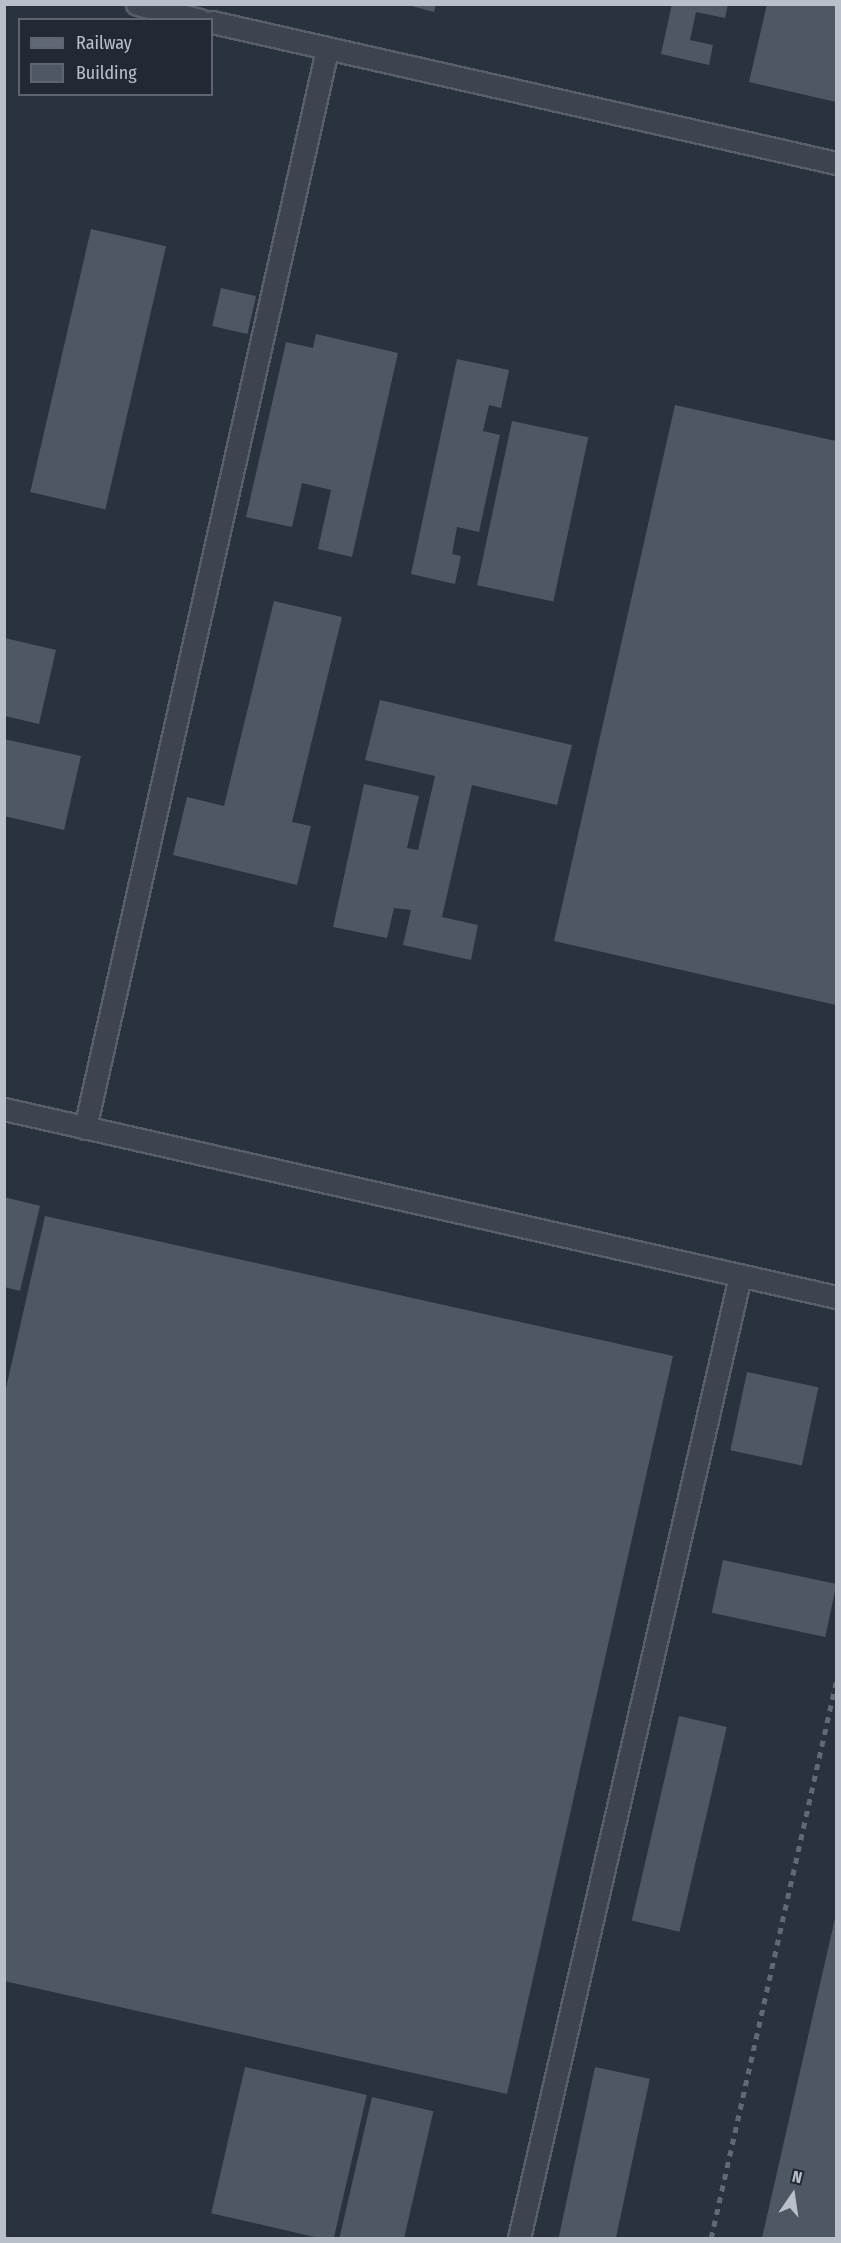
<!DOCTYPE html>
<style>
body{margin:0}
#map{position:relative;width:841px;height:2243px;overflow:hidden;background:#29323f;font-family:"Fira Sans Condensed",sans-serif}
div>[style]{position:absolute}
.building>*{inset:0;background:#4e5864;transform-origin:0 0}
.roads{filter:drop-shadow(2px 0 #585f69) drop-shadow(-2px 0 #585f69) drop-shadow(0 2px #585f69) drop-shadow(0 -2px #585f69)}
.service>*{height:21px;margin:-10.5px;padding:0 10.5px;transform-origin:10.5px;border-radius:10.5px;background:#3d444f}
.rail>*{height:4.5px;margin-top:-2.25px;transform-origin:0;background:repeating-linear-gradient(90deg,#606975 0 6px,transparent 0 12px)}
span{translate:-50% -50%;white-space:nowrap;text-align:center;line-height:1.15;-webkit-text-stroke:4.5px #222934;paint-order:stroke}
.frame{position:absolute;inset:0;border:6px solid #bac0c9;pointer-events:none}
.legend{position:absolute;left:18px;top:18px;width:195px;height:78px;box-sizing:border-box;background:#222934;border:2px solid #5f6570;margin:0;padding:8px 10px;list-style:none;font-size:18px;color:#bac0c9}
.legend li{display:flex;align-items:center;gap:12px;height:30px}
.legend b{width:30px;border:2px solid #5f6570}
.north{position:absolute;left:763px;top:2165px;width:60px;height:60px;-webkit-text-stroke:4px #222934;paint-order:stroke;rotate:13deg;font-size:16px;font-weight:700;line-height:24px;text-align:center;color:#bac0c9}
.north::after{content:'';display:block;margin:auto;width:21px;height:27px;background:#bac0c9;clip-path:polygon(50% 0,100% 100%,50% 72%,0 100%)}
</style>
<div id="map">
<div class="building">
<div style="clip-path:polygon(404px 4px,436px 4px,434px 12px)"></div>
<div style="clip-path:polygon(672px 4px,728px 4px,725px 18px,696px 12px,690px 40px,713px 45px,709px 65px,661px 54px)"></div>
<div style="clip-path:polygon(767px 4px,836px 4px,836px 102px,749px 82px)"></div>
<div style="left:91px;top:229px;width:77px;height:270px;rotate:13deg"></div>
<div style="left:221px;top:288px;width:36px;height:39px;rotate:13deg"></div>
<div style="clip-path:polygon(316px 334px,398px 353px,352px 557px,318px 549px,331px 490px,302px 483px,292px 527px,246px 517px,286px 342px,313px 348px)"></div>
<div style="clip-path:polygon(457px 359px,509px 370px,501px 408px,489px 405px,483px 431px,500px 435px,479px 532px,457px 527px,452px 554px,461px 556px,455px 584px,411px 574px)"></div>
<div style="clip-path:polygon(675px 405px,836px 441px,836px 1005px,554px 941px)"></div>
<div style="left:512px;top:421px;width:78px;height:168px;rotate:12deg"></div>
<div style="clip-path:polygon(274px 601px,342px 617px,292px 822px,311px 826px,297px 885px,173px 855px,187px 797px,224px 806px)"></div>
<div style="clip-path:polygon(5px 638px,56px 650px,39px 724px,5px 716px)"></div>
<div style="clip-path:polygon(380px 700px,572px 745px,557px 805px,472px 785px,442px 917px,478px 925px,471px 960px,403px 945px,411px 910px,394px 908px,387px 938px,333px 927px,364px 784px,419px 796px,407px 848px,418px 850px,435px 776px,365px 760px)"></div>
<div style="clip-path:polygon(4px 739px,81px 756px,64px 830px,4px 816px)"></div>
<div style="clip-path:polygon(4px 1197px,40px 1206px,20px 1291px,4px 1287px)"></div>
<div style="clip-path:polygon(45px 1216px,673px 1356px,507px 2094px,4px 1981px,4px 1397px)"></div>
<div style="left:747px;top:1372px;width:73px;height:80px;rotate:12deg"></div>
<div style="left:723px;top:1560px;width:116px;height:54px;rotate:12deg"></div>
<div style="left:679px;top:1716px;width:49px;height:210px;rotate:13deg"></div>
<div style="clip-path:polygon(836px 1914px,836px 2238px,762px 2238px)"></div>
<div style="left:245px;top:2067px;width:125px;height:150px;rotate:13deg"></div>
<div style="left:595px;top:2067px;width:56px;height:175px;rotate:12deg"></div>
<div style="left:372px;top:2097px;width:63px;height:145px;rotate:13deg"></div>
</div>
<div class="roads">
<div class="service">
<div style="left:137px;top:4px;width:65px;rotate:14.3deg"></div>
<div style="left:212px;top:22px;width:640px;rotate:12.73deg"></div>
<div style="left:4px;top:1109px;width:853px;rotate:12.73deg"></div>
<div style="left:85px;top:1128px;width:1105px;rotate:-77.35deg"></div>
<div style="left:519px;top:2238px;width:987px;rotate:-77.06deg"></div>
</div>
</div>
<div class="rail">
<div style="left:711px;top:2238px;width:570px;rotate:-77.33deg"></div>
</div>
<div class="frame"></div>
<ul class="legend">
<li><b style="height:8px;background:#606975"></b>Railway</li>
<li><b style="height:16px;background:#4e5864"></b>Building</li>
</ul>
<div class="north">N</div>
</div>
